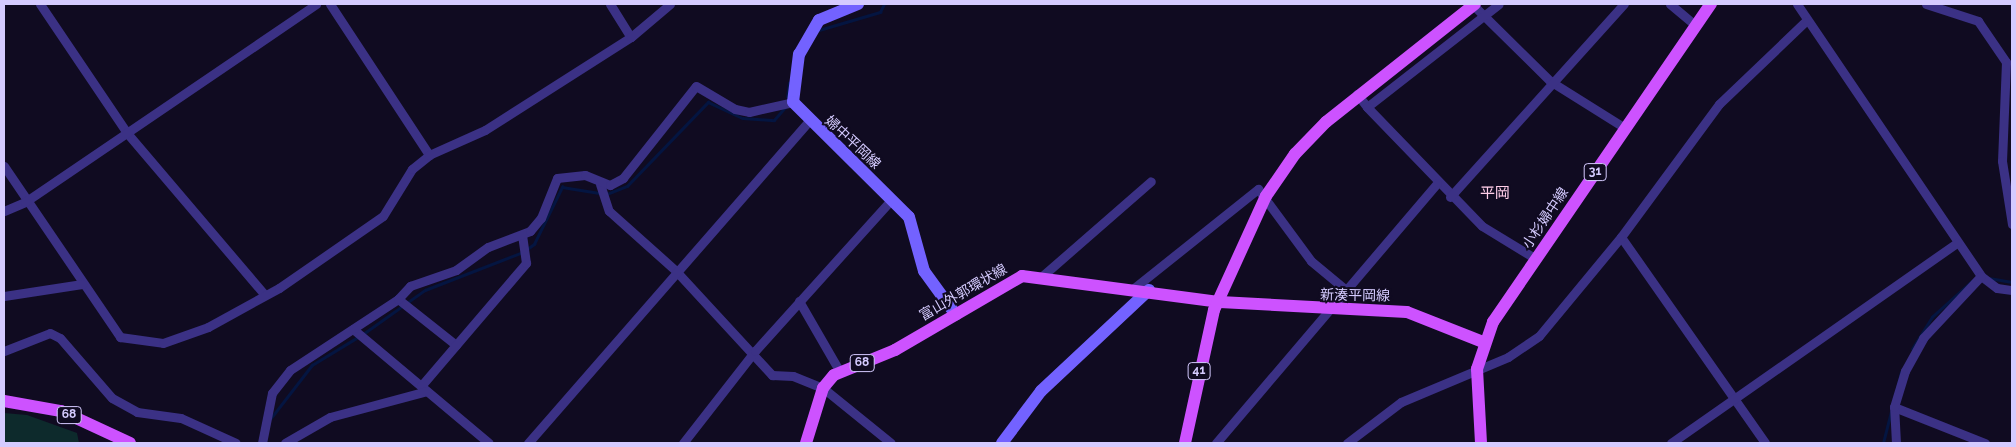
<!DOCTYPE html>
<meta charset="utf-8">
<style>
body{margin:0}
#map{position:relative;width:2016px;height:447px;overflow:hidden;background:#100b21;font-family:Raleway,"Noto Sans JP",sans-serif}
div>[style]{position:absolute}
.green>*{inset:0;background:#0d2a2c}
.stream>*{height:2.5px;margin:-1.25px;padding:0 1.25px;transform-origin:1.25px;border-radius:1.25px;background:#041541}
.street>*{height:9px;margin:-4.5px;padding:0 4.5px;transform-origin:4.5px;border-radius:4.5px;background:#3b3185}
.secondary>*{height:12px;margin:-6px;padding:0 6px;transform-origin:6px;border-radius:6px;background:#7362ff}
.primary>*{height:12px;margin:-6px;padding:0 6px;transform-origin:6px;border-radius:6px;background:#cd52ff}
span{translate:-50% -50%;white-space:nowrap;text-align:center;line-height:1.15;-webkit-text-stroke:4px #100b21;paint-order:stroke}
.shield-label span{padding:1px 4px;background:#100b21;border:1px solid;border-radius:4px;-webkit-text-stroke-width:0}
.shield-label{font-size:12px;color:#d5cbff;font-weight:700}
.street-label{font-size:14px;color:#d5cbff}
.neighbourhood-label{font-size:15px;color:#ffcde8}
.frame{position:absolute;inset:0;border:5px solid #d5cbff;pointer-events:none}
</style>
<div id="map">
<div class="green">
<div style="clip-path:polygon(4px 413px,27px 415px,77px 433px,79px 443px,4px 443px)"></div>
</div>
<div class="stream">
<div style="left:819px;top:30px;width:64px;rotate:-16.4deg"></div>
<div style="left:880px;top:12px;width:9px;rotate:-63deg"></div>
<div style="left:787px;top:97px;width:14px;rotate:-82deg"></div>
<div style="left:607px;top:194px;width:22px;rotate:-22deg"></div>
<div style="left:627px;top:186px;width:117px;rotate:-46deg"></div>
<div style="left:708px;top:102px;width:38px;rotate:25deg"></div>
<div style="left:743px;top:118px;width:31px;rotate:4deg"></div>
<div style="left:774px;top:120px;width:20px;rotate:-49deg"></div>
<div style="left:1989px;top:278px;width:23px;rotate:10deg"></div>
<div style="left:363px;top:334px;width:76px;rotate:-35.4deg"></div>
<div style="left:425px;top:290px;width:105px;rotate:-21.2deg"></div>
<div style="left:523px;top:252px;width:14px;rotate:-36deg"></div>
<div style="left:534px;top:244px;width:64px;rotate:-63.8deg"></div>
<div style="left:562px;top:187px;width:39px;rotate:9deg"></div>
<div style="left:1912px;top:349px;width:38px;rotate:-58deg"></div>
<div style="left:1932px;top:317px;width:54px;rotate:-42deg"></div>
<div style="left:271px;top:418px;width:67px;rotate:-52.3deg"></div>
<div style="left:312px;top:365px;width:54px;rotate:-31.3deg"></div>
<div style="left:1883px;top:443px;width:73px;rotate:-75.8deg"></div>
</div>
<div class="street">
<div style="left:40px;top:4px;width:156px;rotate:56deg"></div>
<div style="left:127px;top:133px;width:210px;rotate:49.6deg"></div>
<div style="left:330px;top:4px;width:181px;rotate:56.7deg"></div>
<div style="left:610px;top:4px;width:39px;rotate:58deg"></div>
<div style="left:1472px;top:4px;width:110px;rotate:44.6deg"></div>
<div style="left:1550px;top:81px;width:89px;rotate:32.1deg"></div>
<div style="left:1670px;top:4px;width:34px;rotate:40deg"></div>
<div style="left:1797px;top:4px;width:328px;rotate:55.9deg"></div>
<div style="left:1981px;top:276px;width:20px;rotate:37deg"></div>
<div style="left:1997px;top:288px;width:15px;rotate:8deg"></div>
<div style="left:1926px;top:4px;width:55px;rotate:18.1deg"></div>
<div style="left:1978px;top:21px;width:50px;rotate:55.7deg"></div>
<div style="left:2006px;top:62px;width:99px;rotate:92.3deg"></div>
<div style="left:2002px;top:161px;width:64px;rotate:81deg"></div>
<div style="left:1357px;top:94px;width:16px;rotate:52deg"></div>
<div style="left:1367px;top:107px;width:167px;rotate:-38deg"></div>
<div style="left:1367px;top:107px;width:165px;rotate:46deg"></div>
<div style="left:1482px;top:226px;width:63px;rotate:31.4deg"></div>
<div style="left:4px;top:166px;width:207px;rotate:55.8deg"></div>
<div style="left:120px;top:337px;width:43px;rotate:7.9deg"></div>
<div style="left:163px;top:343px;width:48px;rotate:-19.6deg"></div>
<div style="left:208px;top:327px;width:81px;rotate:-28.8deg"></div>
<div style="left:279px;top:288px;width:126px;rotate:-34.7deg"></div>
<div style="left:383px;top:216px;width:55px;rotate:-58.3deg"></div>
<div style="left:412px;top:169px;width:22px;rotate:-39deg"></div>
<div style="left:429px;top:155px;width:61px;rotate:-24.1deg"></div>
<div style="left:485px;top:130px;width:173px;rotate:-32.5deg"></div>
<div style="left:631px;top:37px;width:51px;rotate:-40.2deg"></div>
<div style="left:600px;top:184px;width:28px;rotate:72deg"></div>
<div style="left:609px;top:211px;width:90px;rotate:41.8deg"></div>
<div style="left:676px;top:271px;width:142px;rotate:47.3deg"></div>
<div style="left:772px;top:375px;width:21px;rotate:3deg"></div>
<div style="left:793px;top:376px;width:32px;rotate:22deg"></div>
<div style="left:823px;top:388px;width:87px;rotate:39deg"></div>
<div style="left:1450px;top:197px;width:260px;rotate:-48deg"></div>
<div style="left:4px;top:211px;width:23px;rotate:-23deg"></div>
<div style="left:25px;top:202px;width:352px;rotate:-34.2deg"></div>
<div style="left:1621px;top:237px;width:251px;rotate:55deg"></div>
<div style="left:1040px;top:278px;width:147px;rotate:-41.1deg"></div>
<div style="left:1134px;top:288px;width:159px;rotate:-38.6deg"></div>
<div style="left:1258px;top:189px;width:89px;rotate:53.6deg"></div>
<div style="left:1311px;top:261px;width:45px;rotate:39.6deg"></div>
<div style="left:4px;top:296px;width:79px;rotate:-8.7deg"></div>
<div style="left:398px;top:299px;width:74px;rotate:38.4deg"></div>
<div style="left:799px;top:301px;width:82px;rotate:60deg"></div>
<div style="left:353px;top:329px;width:177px;rotate:40deg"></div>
<div style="left:4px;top:351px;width:49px;rotate:-21.4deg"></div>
<div style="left:50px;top:333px;width:11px;rotate:27deg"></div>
<div style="left:60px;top:338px;width:79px;rotate:49.1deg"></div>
<div style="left:112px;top:398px;width:29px;rotate:29deg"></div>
<div style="left:137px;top:412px;width:44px;rotate:7.8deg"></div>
<div style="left:181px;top:418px;width:60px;rotate:24.4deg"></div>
<div style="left:421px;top:386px;width:162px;rotate:-49.5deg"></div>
<div style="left:526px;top:263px;width:27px;rotate:-98deg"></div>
<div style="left:1894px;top:407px;width:98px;rotate:21.6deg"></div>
<div style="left:262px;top:443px;width:51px;rotate:-78.7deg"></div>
<div style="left:272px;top:393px;width:29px;rotate:-52deg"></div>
<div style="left:290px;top:370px;width:129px;rotate:-33.3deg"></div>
<div style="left:398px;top:299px;width:18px;rotate:-47deg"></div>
<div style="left:410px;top:286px;width:49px;rotate:-19.2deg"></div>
<div style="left:456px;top:270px;width:39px;rotate:-36deg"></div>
<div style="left:488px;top:247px;width:45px;rotate:-20.9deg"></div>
<div style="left:530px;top:231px;width:17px;rotate:-50deg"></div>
<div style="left:541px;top:218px;width:43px;rotate:-68.2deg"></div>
<div style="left:557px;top:178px;width:28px;rotate:-6deg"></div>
<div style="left:585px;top:175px;width:27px;rotate:22deg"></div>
<div style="left:610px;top:185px;width:15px;rotate:-28deg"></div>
<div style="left:623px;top:178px;width:117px;rotate:-51.6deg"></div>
<div style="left:696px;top:86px;width:45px;rotate:30.5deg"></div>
<div style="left:735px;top:109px;width:14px;rotate:12deg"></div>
<div style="left:749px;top:112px;width:45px;rotate:-12.8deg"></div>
<div style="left:285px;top:443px;width:52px;rotate:-30deg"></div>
<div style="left:330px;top:417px;width:100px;rotate:-15deg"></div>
<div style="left:528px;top:443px;width:427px;rotate:-48.9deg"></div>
<div style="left:683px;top:443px;width:117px;rotate:-52deg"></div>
<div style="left:755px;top:351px;width:203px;rotate:-48deg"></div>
<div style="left:1216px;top:443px;width:341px;rotate:-49.6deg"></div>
<div style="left:1347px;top:443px;width:68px;rotate:-37.2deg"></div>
<div style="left:1401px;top:402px;width:116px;rotate:-22.8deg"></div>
<div style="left:1508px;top:357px;width:37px;rotate:-34deg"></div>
<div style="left:1539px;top:336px;width:129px;rotate:-50.4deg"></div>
<div style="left:1621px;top:237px;width:165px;rotate:-53.6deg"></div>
<div style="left:1719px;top:104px;width:120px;rotate:-43.7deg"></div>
<div style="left:1671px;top:443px;width:349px;rotate:-35deg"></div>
<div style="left:1896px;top:443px;width:36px;rotate:-93deg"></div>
<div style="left:1894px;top:407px;width:38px;rotate:-73deg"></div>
<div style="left:1905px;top:371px;width:38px;rotate:-61deg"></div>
<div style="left:1923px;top:338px;width:85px;rotate:-46.9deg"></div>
</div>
<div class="secondary">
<div style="left:858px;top:4px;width:42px;rotate:157.7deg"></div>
<div style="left:819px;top:20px;width:39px;rotate:120deg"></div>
<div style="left:799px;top:54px;width:48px;rotate:97.1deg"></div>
<div style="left:793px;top:102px;width:163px;rotate:44.8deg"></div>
<div style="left:909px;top:217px;width:56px;rotate:74.5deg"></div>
<div style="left:924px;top:271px;width:54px;rotate:54deg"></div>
<div style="left:1002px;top:443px;width:65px;rotate:-53.1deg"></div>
<div style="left:1041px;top:391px;width:148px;rotate:-43.1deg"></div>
</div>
<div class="primary">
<div style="left:4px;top:401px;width:58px;rotate:10deg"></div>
<div style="left:61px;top:411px;width:76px;rotate:24.9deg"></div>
<div style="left:806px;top:443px;width:58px;rotate:-72.8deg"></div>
<div style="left:823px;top:388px;width:17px;rotate:-50deg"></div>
<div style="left:834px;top:375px;width:66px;rotate:-22.3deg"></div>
<div style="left:895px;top:350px;width:147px;rotate:-30.2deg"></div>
<div style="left:1022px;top:276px;width:200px;rotate:7.5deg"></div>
<div style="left:1220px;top:302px;width:187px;rotate:3.1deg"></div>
<div style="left:1407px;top:312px;width:82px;rotate:21.5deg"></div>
<div style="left:1185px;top:443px;width:136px;rotate:-77.7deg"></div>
<div style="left:1214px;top:310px;width:125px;rotate:-65.5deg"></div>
<div style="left:1266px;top:196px;width:51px;rotate:-55.4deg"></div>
<div style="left:1295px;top:154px;width:45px;rotate:-45.9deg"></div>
<div style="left:1326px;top:122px;width:190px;rotate:-38.4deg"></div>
<div style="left:1481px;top:443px;width:74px;rotate:-93.1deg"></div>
<div style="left:1477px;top:369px;width:50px;rotate:-71.2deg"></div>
<div style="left:1493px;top:322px;width:386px;rotate:-55.6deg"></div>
</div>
<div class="shield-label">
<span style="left:1595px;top:172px">31</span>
<span style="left:862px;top:363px">68</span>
<span style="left:1199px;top:371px">41</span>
<span style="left:69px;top:415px">68</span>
</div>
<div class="street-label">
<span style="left:853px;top:142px;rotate:43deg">婦中平岡線</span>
<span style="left:1545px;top:218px;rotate:-56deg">小杉婦中線</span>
<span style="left:963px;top:292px;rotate:-30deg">富山外郭環状線</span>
<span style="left:1355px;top:295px;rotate:1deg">新湊平岡線</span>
</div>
<div class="neighbourhood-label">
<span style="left:1495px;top:194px">平岡</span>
</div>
<div class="frame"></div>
</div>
